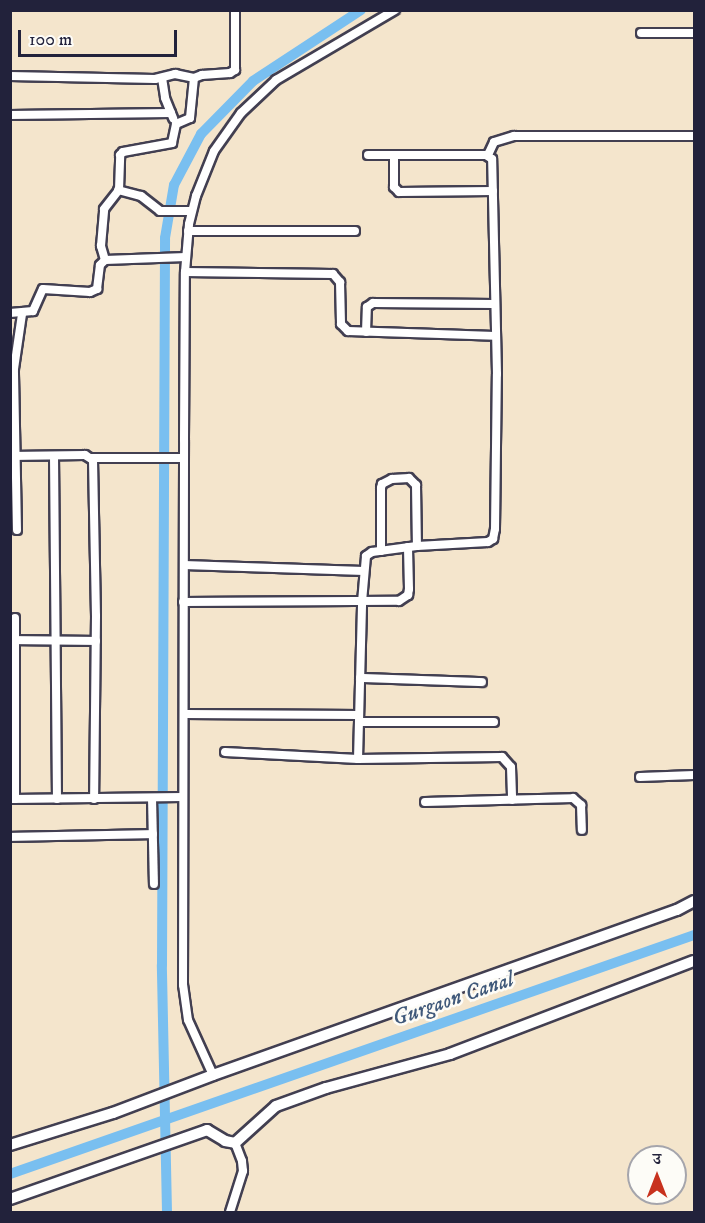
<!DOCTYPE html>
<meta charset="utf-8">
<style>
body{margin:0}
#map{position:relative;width:705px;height:1223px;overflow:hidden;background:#f4e5cc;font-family:"IM FELL DW Pica","Noto Serif Devanagari",serif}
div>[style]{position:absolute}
.canal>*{height:10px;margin:-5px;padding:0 5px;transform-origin:5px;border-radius:5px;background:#79bff0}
.roads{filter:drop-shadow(2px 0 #423f51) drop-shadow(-2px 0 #423f51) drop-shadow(0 2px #423f51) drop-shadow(0 -2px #423f51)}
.minor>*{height:8px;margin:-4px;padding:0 4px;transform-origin:4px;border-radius:4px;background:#fff}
.tertiary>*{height:10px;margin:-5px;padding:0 5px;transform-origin:5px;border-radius:5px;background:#fff}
span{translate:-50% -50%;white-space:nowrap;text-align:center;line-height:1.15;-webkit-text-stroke:5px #fdfcf7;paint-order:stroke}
.water-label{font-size:22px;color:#40597a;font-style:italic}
.frame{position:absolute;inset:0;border:12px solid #22223b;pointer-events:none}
.north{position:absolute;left:627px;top:1145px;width:60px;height:60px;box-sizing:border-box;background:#fdfcf7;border:2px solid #a5a5ac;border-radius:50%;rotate:0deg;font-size:16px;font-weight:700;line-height:24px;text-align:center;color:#22223b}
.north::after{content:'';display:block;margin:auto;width:21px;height:27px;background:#c8321e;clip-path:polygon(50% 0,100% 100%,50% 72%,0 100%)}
.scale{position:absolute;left:18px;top:30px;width:159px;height:27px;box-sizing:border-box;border:3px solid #22223b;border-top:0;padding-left:8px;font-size:18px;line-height:21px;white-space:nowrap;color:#22223b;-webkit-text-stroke:4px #fdfcf7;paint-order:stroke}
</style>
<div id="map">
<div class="canal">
<div style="left:10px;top:1174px;width:725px;rotate:-19.26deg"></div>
<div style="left:167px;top:1212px;width:247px;rotate:-91.2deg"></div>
<div style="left:162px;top:965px;width:727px;rotate:-89.76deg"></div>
<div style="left:165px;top:238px;width:54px;rotate:-80.4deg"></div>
<div style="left:174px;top:185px;width:58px;rotate:-62.1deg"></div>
<div style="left:201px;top:134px;width:74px;rotate:-45.5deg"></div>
<div style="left:253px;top:81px;width:129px;rotate:-33.3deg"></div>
</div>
<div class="roads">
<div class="minor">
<div style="left:641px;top:33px;width:53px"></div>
<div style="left:10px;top:76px;width:145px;rotate:1.2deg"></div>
<div style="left:155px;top:79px;width:21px;rotate:-14deg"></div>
<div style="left:175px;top:74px;width:19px;rotate:12deg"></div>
<div style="left:162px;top:78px;width:20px;rotate:81deg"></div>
<div style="left:165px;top:98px;width:22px;rotate:68deg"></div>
<div style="left:10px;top:115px;width:161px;rotate:-0.7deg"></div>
<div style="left:394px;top:155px;width:32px;rotate:90deg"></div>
<div style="left:394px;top:187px;width:7px;rotate:45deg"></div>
<div style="left:399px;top:192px;width:94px;rotate:-0.6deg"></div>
<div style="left:488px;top:155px;width:14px;rotate:-65deg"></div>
<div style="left:494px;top:142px;width:21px;rotate:-17deg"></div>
<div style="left:514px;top:136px;width:180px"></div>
<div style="left:118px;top:190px;width:24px;rotate:15deg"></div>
<div style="left:141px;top:196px;width:24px;rotate:38deg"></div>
<div style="left:160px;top:211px;width:31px"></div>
<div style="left:188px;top:231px;width:167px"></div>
<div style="left:105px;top:260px;width:15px;rotate:-106deg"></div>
<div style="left:101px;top:246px;width:37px;rotate:-85deg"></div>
<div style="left:104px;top:209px;width:24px;rotate:-52deg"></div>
<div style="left:119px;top:190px;width:35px;rotate:-88deg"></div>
<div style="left:120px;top:155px;width:4px;rotate:-45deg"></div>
<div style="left:123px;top:152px;width:50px;rotate:-10.4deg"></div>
<div style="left:172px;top:143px;width:19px;rotate:-78deg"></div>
<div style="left:176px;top:124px;width:15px;rotate:-23deg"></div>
<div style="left:190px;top:118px;width:40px;rotate:-84.3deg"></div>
<div style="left:194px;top:78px;width:9px;rotate:-21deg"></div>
<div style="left:202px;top:75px;width:28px;rotate:-4deg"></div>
<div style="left:230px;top:73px;width:6px;rotate:-31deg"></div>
<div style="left:235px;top:70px;width:60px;rotate:-90deg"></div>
<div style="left:185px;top:272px;width:148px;rotate:0.8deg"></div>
<div style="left:333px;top:274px;width:11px;rotate:49deg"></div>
<div style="left:340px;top:282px;width:42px;rotate:88.6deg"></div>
<div style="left:341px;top:324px;width:10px;rotate:45deg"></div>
<div style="left:348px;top:331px;width:147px;rotate:1.9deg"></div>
<div style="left:10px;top:313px;width:23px;rotate:-5deg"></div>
<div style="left:33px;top:311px;width:24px;rotate:-66deg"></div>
<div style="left:43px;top:289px;width:47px;rotate:3.7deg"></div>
<div style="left:90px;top:292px;width:8px;rotate:-23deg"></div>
<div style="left:97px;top:289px;width:24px;rotate:-83deg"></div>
<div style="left:100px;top:265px;width:7px;rotate:-45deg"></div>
<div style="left:105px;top:260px;width:81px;rotate:-2.1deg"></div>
<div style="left:366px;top:332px;width:25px;rotate:-88deg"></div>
<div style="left:367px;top:307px;width:7px;rotate:-34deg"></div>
<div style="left:373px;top:303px;width:121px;rotate:0.5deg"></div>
<div style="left:10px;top:456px;width:75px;rotate:-0.8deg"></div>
<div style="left:85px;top:455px;width:9px;rotate:32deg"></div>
<div style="left:93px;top:460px;width:156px;rotate:88.9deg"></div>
<div style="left:96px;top:616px;width:183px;rotate:90.6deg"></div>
<div style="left:54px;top:456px;width:343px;rotate:89.5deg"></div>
<div style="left:91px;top:458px;width:93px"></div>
<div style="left:17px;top:530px;width:161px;rotate:-91.1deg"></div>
<div style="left:14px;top:369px;width:56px;rotate:-81.7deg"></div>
<div style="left:381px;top:551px;width:63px;rotate:-90deg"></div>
<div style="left:381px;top:488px;width:4px;rotate:-76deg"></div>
<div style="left:382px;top:484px;width:11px;rotate:-27deg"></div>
<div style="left:392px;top:479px;width:17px;rotate:-3deg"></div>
<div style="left:409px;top:478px;width:10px;rotate:45deg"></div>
<div style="left:416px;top:485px;width:61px;rotate:89.1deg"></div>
<div style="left:184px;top:565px;width:180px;rotate:1.9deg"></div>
<div style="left:183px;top:602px;width:216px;rotate:-0.3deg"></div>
<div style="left:399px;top:601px;width:11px;rotate:-34deg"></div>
<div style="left:408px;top:595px;width:6px;rotate:-81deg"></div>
<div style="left:409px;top:589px;width:42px;rotate:-91.4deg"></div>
<div style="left:15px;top:618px;width:181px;rotate:90deg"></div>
<div style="left:11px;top:640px;width:85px;rotate:0.7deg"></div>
<div style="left:360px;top:678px;width:122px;rotate:1.9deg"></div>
<div style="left:184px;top:714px;width:175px;rotate:0.3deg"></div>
<div style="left:359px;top:722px;width:135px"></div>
<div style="left:225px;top:752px;width:133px;rotate:3deg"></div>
<div style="left:358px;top:759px;width:144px;rotate:-0.8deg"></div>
<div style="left:502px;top:757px;width:13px;rotate:48deg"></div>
<div style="left:511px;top:767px;width:33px;rotate:88deg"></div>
<div style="left:358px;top:759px;width:157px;rotate:-88.5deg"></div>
<div style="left:362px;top:602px;width:46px;rotate:-85deg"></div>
<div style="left:366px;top:556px;width:7px;rotate:-34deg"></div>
<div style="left:372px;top:552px;width:45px;rotate:-7.6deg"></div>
<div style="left:417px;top:546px;width:71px;rotate:-3.2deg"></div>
<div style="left:488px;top:542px;width:6px;rotate:-31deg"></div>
<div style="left:493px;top:539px;width:10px;rotate:-79deg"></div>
<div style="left:495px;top:529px;width:155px;rotate:-89.3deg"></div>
<div style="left:497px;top:374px;width:215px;rotate:-91.3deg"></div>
<div style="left:492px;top:159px;width:7px;rotate:-146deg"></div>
<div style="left:486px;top:155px;width:118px;rotate:180deg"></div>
<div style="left:640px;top:777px;width:54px;rotate:-2.1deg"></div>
<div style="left:152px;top:798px;width:86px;rotate:88.7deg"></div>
<div style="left:11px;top:799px;width:172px;rotate:-0.7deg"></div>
<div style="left:425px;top:802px;width:148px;rotate:-1.5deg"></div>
<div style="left:573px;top:798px;width:11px;rotate:41deg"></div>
<div style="left:581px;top:805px;width:25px;rotate:88deg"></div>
<div style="left:10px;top:837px;width:143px;rotate:-1.2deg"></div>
<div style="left:213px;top:1075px;width:60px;rotate:-114.4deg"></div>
<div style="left:188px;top:1020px;width:35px;rotate:-98deg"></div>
<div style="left:183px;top:985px;width:545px;rotate:-89.89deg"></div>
<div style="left:184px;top:440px;width:168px;rotate:-89.7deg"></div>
<div style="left:185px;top:272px;width:48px;rotate:-85.2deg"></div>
<div style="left:189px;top:224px;width:29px;rotate:-76deg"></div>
<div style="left:196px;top:196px;width:48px;rotate:-68.2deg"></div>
<div style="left:214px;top:151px;width:47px;rotate:-54.6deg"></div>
<div style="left:241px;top:113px;width:48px;rotate:-43.3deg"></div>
<div style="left:276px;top:80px;width:138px;rotate:-30.5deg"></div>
<div style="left:230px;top:1212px;width:43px;rotate:-72.4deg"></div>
<div style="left:243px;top:1171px;width:10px;rotate:-96deg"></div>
<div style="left:242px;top:1161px;width:19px;rotate:-111deg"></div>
</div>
<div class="tertiary">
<div style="left:10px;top:1145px;width:108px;rotate:-17.3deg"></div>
<div style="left:113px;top:1113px;width:107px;rotate:-20.8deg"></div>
<div style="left:213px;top:1075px;width:492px;rotate:-19.6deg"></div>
<div style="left:677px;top:910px;width:19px;rotate:-28deg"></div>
<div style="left:10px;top:1199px;width:209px;rotate:-19.3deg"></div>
<div style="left:207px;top:1130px;width:21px;rotate:31deg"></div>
<div style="left:225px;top:1141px;width:10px;rotate:11deg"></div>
<div style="left:235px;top:1143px;width:55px;rotate:-42.1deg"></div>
<div style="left:276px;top:1106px;width:53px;rotate:-19.8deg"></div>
<div style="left:326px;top:1088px;width:129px;rotate:-15.3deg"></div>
<div style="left:450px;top:1054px;width:261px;rotate:-20.9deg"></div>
</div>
</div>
<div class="water-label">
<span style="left:453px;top:999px;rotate:-19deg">Gurgaon Canal</span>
</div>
<div class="frame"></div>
<div class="north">उ</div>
<div class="scale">100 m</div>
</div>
